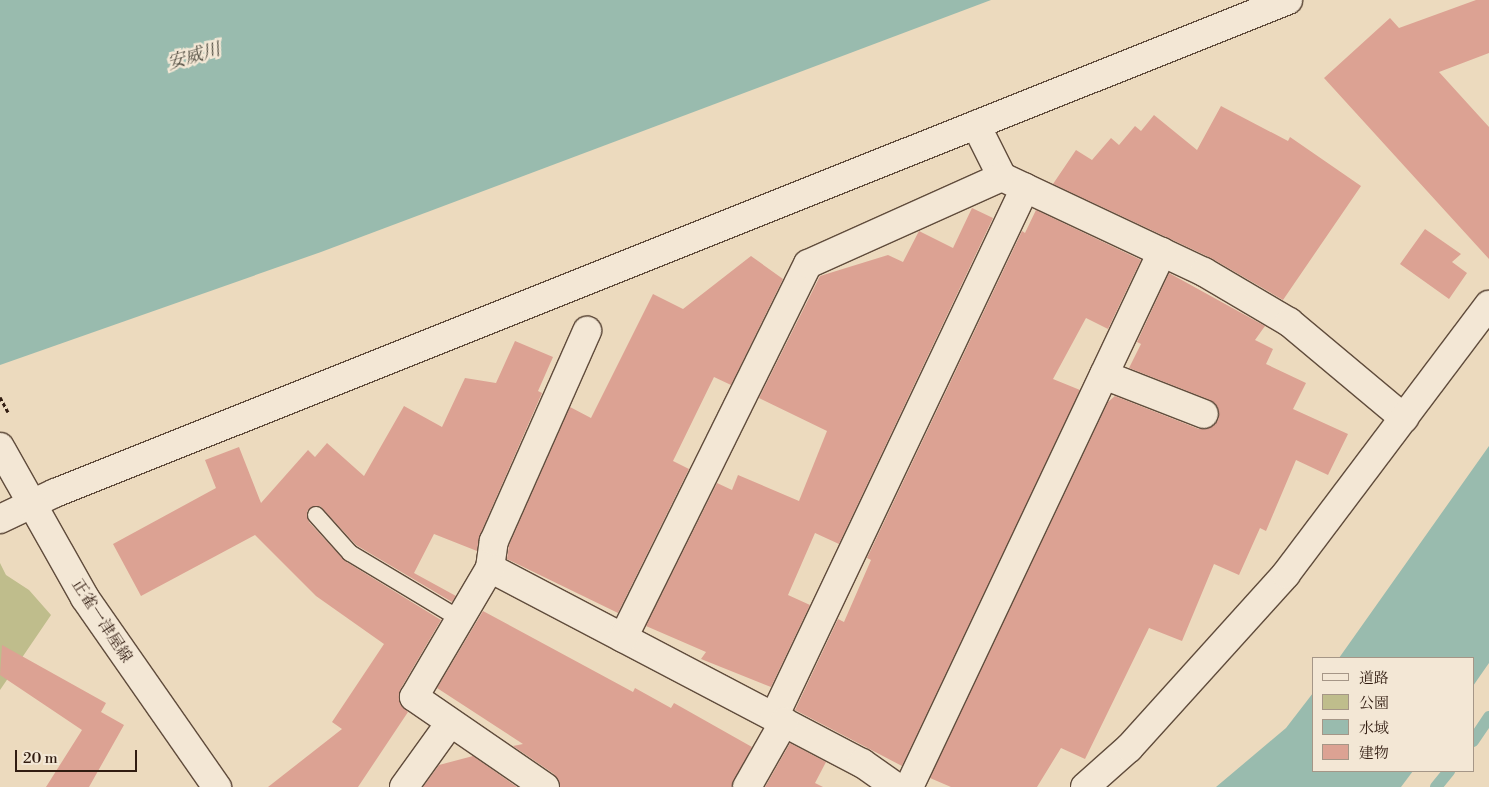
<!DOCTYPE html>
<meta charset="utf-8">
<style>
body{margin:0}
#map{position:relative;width:1489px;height:787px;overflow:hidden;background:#ecdabe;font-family:"Libre Bodoni","Noto Serif JP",serif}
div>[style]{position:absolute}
.green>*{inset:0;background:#bfbd8c}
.water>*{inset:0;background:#99bbae}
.stream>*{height:12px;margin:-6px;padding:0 6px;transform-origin:6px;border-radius:6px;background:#99bbae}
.building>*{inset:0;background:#dca293}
.path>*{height:3px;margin-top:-1.5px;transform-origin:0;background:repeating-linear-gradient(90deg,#311c11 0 4px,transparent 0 6.5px)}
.roads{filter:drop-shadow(1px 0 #604c3c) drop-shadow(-1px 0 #604c3c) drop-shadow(0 1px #604c3c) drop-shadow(0 -1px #604c3c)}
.lane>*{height:16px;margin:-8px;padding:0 8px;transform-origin:8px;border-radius:8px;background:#f3e7d5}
.street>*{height:28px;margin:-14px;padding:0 14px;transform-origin:14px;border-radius:14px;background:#f3e7d5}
.secondary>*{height:28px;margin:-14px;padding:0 14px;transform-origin:14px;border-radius:14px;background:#f3e7d5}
span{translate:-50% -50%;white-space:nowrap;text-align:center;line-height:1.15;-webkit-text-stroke:5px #f3e7d5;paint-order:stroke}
.street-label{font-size:16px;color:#311c11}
.water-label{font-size:18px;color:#504c40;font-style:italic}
.legend{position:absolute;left:1312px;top:657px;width:162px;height:115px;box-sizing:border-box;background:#f3e7d5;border:1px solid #a59687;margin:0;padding:6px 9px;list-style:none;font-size:15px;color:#311c11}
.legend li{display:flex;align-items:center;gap:10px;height:25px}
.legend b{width:25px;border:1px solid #a59687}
.scale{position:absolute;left:15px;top:750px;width:122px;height:22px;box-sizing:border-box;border:2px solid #311c11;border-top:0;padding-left:6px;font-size:15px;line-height:18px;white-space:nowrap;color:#311c11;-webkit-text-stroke:4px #f3e7d5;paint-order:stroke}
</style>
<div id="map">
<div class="green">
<div style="clip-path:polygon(0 563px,6px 575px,29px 590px,51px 615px,0 690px)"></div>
</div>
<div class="water">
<div style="clip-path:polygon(0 0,991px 0,321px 252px,0 365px)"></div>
<div style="clip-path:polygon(1489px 446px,1489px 663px,1473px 686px,1473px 658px,1339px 658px)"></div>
<div style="clip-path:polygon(1313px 693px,1313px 771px,1413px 771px,1401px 787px,1216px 787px,1286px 728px)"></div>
</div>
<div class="stream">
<div style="left:1473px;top:741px;width:29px;rotate:-56deg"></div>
<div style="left:1436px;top:787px;width:21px;rotate:-51deg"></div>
</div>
<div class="building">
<div style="clip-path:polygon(1476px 0,1489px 0,1489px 53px,1439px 72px,1489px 127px,1489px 259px,1324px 78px,1390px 18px,1399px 28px)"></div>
<div style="clip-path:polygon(1221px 106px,1288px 141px,1290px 137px,1361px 186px,1283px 300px,1211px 258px,1053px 184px,1076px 150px,1092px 160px,1111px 138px,1119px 145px,1135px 126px,1141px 131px,1154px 115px,1197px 150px)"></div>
<div style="clip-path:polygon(972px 208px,993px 218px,839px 544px,815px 533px,788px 595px,810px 605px,771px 687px,701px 659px,706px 652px,646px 626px,717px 483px,732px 490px,738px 475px,799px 501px,827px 431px,759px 398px,820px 276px,888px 255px,903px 262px,919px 231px,953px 248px)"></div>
<div style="clip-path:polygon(1036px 210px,1141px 260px,1108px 329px,1086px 318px,1053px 379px,1080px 390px,902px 766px,795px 710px,838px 619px,844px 622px,871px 560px,867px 558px,1022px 231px,1025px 233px)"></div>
<div style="clip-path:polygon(1425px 229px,1461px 254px,1452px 262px,1467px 273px,1449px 299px,1400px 264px)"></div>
<div style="clip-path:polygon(751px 256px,783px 279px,731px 385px,714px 377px,673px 461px,689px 469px,618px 613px,507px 559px,509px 545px,570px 407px,591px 418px,653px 294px,683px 309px)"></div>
<div style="clip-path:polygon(1169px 273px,1265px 326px,1255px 340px,1273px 349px,1266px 364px,1306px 383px,1293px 409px,1348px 434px,1328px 475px,1296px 460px,1266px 531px,1260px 528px,1239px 575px,1214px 564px,1182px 641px,1149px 628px,1085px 759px,1061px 748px,1037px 787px,951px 787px,930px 778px,1108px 402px,1115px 396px,1199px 429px,1207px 429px,1218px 420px,1219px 411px,1210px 400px,1129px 368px,1141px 344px,1137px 342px)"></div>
<div style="clip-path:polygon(515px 341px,553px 357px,538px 391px,542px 393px,480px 535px,477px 551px,434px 534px,414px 573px,456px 596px,452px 602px,356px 545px,320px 506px,307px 511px,309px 522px,345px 561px,441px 620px,400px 690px,400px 704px,408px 712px,358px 787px,268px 787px,342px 729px,332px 722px,384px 644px,316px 596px,255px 535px,141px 596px,113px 544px,216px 488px,205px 460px,239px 447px,261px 503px,308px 450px,315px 457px,327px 443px,364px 476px,404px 406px,442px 427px,465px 378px,496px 383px)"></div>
<div style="clip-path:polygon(483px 611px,633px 692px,635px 688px,671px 708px,674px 703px,752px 747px,731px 787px,560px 787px,554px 774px,513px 746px,523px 744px,437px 688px)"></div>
<div style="clip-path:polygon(2px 645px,106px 703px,101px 712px,124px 725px,89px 787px,46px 787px,82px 730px,0 675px)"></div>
<div style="clip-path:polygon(790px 743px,826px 762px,815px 783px,823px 787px,765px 787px)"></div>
<div style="clip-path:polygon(473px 756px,517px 787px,423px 787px,439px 765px)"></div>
</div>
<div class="path">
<div style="left:0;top:397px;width:17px;rotate:62deg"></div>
</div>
<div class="roads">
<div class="lane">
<div style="left:316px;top:515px;width:51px;rotate:48.2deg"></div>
<div style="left:350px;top:553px;width:128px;rotate:31deg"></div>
</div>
<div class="street">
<div style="left:976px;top:125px;width:58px;rotate:63.4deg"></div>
<div style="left:1002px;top:177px;width:223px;rotate:25.2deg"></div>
<div style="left:1204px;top:272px;width:99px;rotate:30.5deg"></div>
<div style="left:1289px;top:322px;width:150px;rotate:39.9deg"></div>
<div style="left:1104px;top:375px;width:107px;rotate:21.3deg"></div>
<div style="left:0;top:519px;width:61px;rotate:-25.3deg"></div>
<div style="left:55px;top:493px;width:1328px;rotate:-21.79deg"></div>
<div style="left:490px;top:568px;width:420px;rotate:27.7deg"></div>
<div style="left:862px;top:763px;width:42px;rotate:35.2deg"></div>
<div style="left:623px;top:638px;width:417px;rotate:-63.7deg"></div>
<div style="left:808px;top:264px;width:213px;rotate:-24.2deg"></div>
<div style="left:774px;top:717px;width:586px;rotate:-64.62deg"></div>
<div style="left:404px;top:787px;width:79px;rotate:-54.3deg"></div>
<div style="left:545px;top:787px;width:159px;rotate:-145.5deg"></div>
<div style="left:414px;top:697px;width:150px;rotate:-59.5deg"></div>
<div style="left:490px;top:568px;width:27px;rotate:-82deg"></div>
<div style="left:494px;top:541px;width:230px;rotate:-66.1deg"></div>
<div style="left:747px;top:787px;width:75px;rotate:-60.4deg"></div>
<div style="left:909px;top:787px;width:592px;rotate:-64.69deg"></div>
<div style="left:1085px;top:787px;width:59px;rotate:-41.6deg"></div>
<div style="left:1129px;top:748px;width:234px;rotate:-47.9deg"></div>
<div style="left:1286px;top:574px;width:337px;rotate:-53deg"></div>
</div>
<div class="secondary">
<div style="left:0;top:447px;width:173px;rotate:60.6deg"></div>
<div style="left:85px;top:598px;width:231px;rotate:55.1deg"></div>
</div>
</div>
<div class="street-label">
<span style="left:102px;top:621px;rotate:57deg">正雀一津屋線</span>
</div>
<div class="water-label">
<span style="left:194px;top:57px;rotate:-16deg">安威川</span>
</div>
<ul class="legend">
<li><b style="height:6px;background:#f3e7d5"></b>道路</li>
<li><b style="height:14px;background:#bfbd8c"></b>公園</li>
<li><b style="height:14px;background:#99bbae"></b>水域</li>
<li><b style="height:14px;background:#dca293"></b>建物</li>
</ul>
<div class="scale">20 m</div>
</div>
